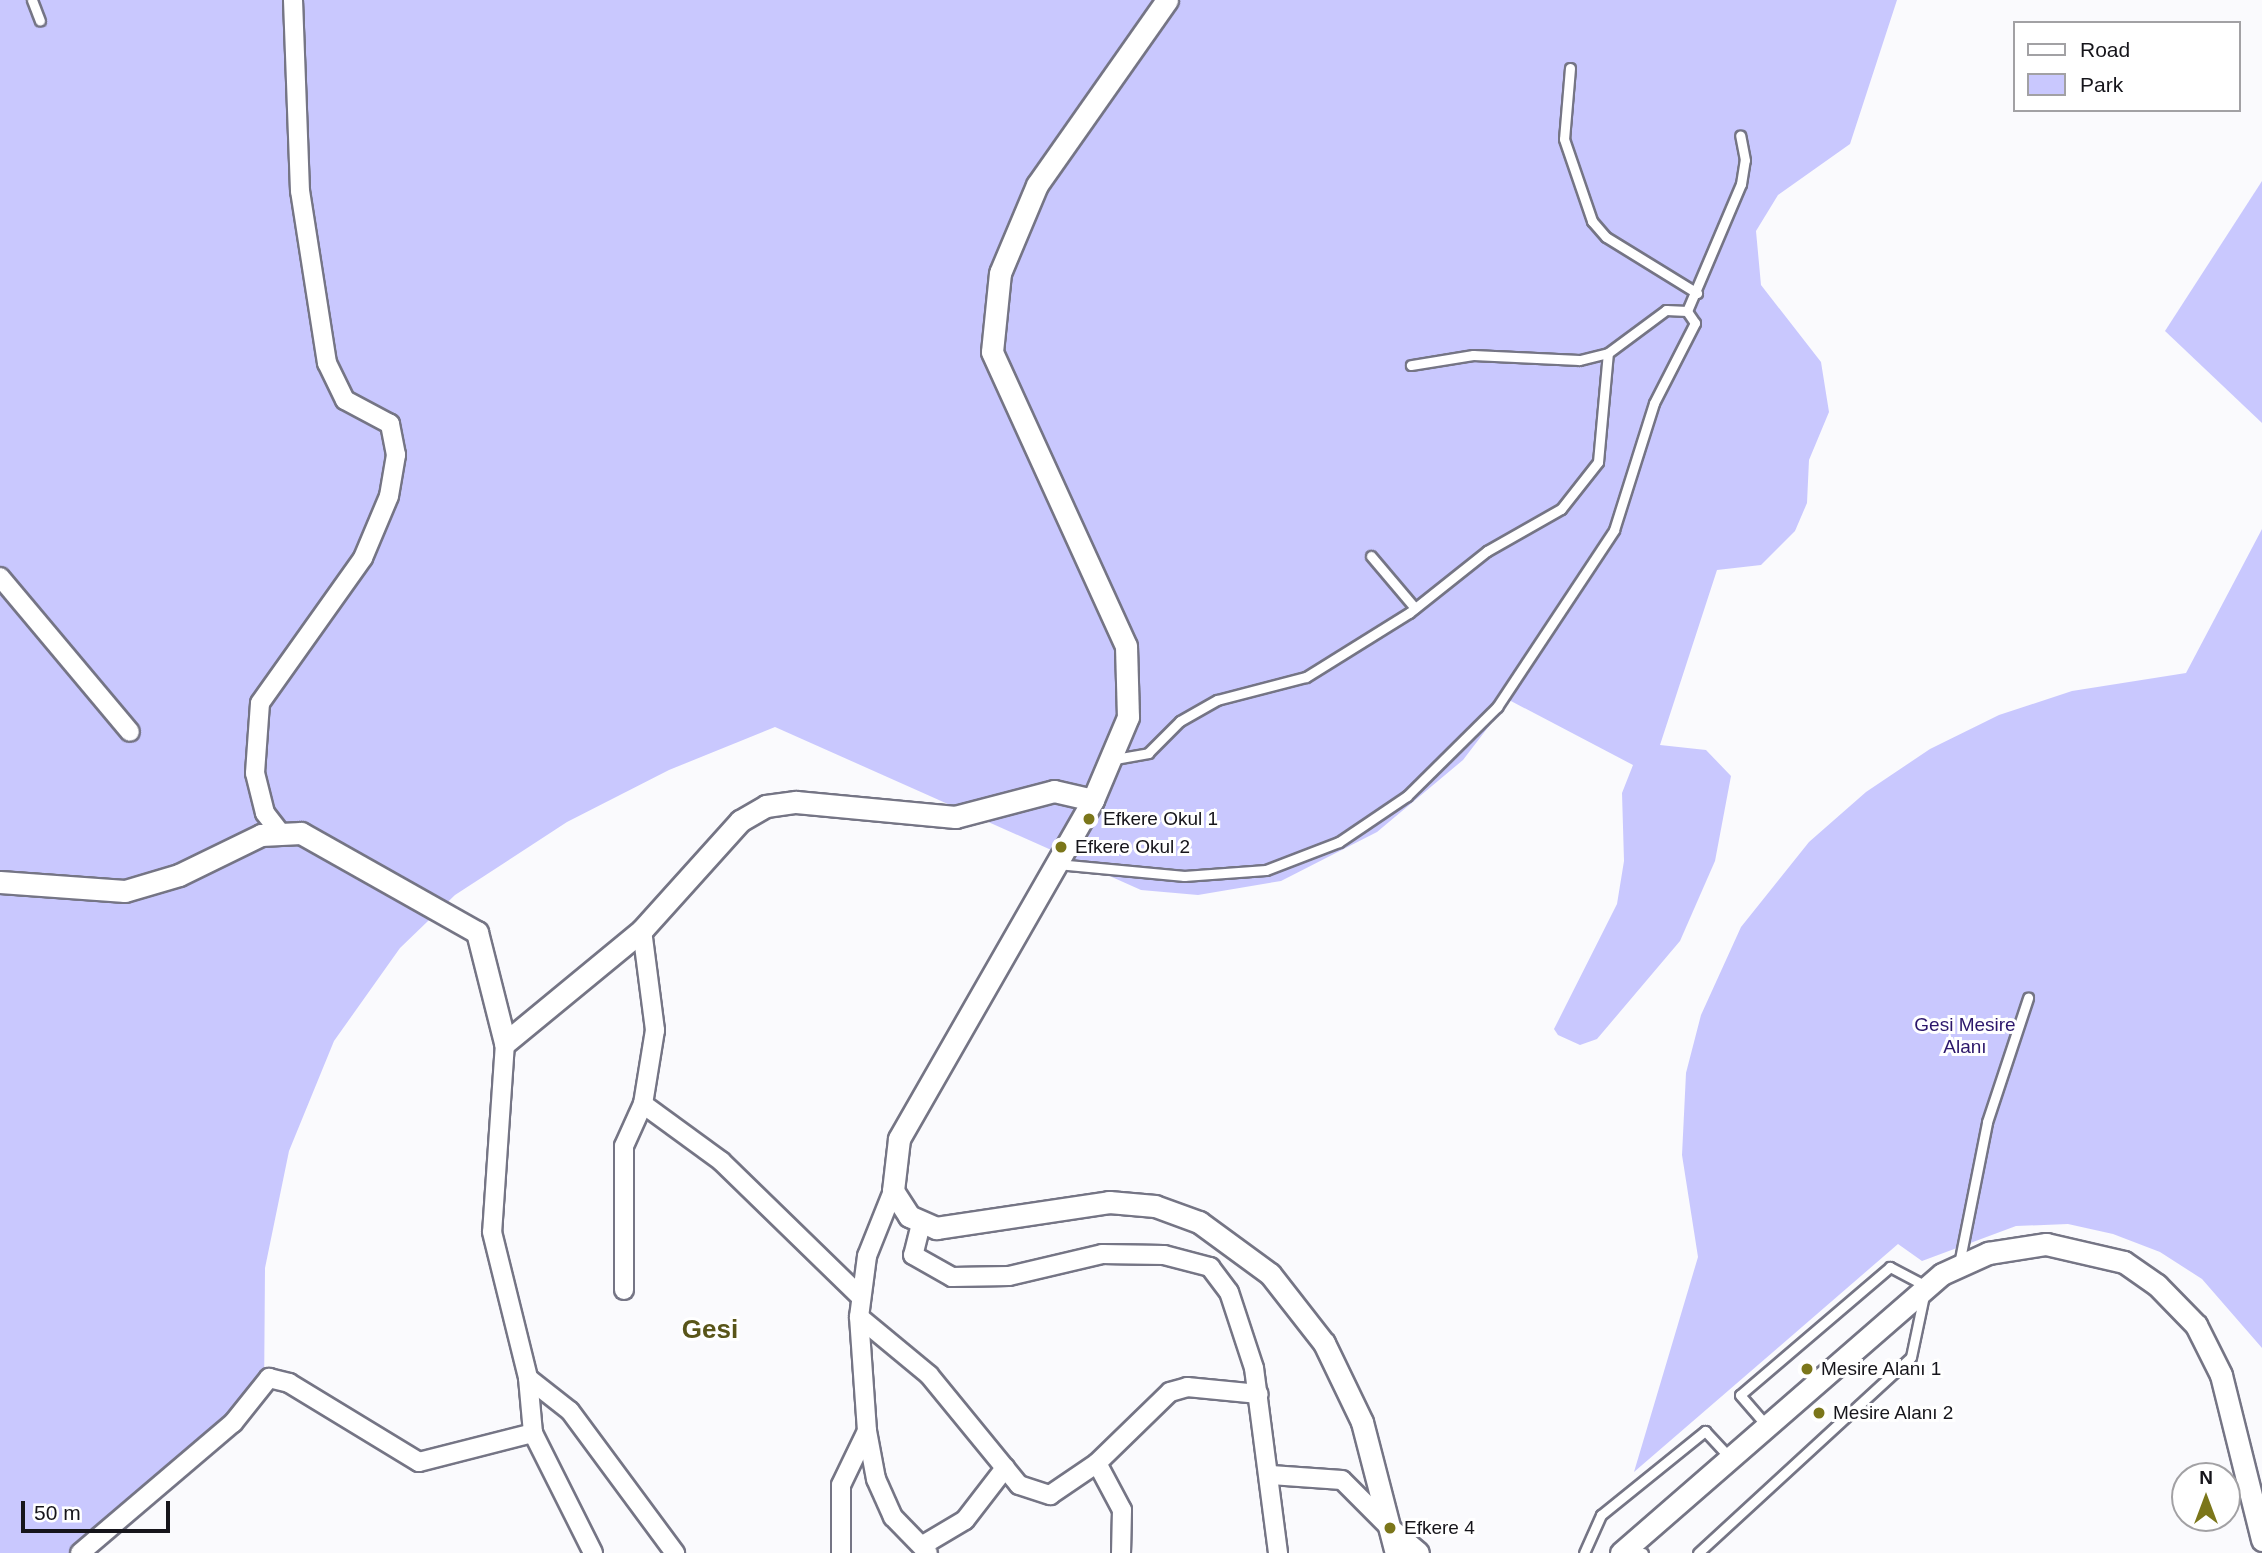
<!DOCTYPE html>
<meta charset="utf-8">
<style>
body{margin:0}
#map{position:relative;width:2262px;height:1553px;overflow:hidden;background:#fafafd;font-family:Arial,sans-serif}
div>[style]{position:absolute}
.green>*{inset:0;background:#c9c8fe}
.roads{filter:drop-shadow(2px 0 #757585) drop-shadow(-2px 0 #757585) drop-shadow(0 2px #757585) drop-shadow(0 -2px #757585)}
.service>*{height:9px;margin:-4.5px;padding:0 4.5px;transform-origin:4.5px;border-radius:4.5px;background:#fff}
.minor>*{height:18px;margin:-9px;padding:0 9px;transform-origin:9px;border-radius:9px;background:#fff}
.tertiary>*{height:21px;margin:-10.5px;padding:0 10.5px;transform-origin:10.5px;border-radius:10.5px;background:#fff}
.dots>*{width:19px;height:19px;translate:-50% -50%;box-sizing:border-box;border:4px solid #fff;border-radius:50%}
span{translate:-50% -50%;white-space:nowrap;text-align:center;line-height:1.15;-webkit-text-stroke:6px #fff;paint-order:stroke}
.poi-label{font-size:19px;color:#16151b}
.left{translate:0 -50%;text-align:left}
.park-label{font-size:19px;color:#2c176b}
.district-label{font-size:26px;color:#595519;font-weight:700}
.legend{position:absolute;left:2013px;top:21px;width:228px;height:91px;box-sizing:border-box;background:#fff;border:2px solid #a2a1a4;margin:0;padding:9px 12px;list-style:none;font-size:21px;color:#16151b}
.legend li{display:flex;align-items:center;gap:14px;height:35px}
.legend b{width:35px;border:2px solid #a2a1a4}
.north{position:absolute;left:2171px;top:1462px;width:70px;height:70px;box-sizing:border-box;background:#fff;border:2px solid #a2a1a4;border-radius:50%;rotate:0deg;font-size:19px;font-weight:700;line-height:28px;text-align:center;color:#16151b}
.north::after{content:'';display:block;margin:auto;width:24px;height:32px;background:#7b761a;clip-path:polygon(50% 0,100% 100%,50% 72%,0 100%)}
.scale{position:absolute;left:21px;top:1501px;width:149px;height:32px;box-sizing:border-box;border:4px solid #16151b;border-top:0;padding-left:9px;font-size:21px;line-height:24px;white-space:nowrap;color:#16151b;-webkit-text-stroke:5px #fff;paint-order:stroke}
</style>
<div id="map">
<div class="green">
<div style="clip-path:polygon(0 0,1897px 0,1850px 144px,1778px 195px,1756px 231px,1761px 285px,1821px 362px,1829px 412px,1809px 460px,1807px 503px,1795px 531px,1761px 565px,1717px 570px,1660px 745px,1706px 750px,1731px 776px,1715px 861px,1680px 941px,1597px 1039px,1580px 1045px,1558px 1035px,1554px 1029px,1617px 904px,1624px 861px,1622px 793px,1633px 765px,1509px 700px,1463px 760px,1377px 832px,1281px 881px,1198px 895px,1141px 890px,775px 727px,669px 770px,567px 822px,455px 895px,400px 948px,334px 1041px,289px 1151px,265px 1268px,264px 1399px,90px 1553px,0 1553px)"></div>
<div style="clip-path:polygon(2262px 181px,2262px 423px,2165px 331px)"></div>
<div style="clip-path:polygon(2262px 529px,2262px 1348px,2202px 1279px,2160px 1252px,2113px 1234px,2068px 1224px,2016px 1226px,1922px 1261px,1898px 1244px,1634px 1472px,1698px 1257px,1682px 1155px,1686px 1073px,1701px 1015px,1741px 927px,1809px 842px,1866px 792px,1930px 749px,1999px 715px,2072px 691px,2186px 673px)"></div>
</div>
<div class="roads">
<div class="service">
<div style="left:32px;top:0;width:22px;rotate:69deg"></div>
<div style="left:1570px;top:68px;width:71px;rotate:94.8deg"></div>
<div style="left:1564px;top:139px;width:87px;rotate:71.1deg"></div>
<div style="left:1592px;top:221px;width:21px;rotate:49deg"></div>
<div style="left:1606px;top:237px;width:107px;rotate:31.6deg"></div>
<div style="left:1687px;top:311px;width:138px;rotate:-67deg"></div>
<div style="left:1741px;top:184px;width:24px;rotate:-81deg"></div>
<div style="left:1745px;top:160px;width:25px;rotate:-101deg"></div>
<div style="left:1371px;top:556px;width:68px;rotate:49.8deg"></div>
<div style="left:1115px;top:759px;width:34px;rotate:-10deg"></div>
<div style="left:1148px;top:753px;width:45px;rotate:-45deg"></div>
<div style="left:1180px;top:721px;width:43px;rotate:-29.6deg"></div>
<div style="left:1217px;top:700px;width:92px;rotate:-14.5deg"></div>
<div style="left:1306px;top:677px;width:121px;rotate:-31.9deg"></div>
<div style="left:1409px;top:613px;width:100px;rotate:-38.5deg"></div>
<div style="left:1487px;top:551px;width:85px;rotate:-29.6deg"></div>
<div style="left:1561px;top:509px;width:60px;rotate:-51.8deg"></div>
<div style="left:1598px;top:462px;width:109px;rotate:-84.8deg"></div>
<div style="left:1057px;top:864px;width:128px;rotate:5.4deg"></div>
<div style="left:1184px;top:876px;width:82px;rotate:-4.2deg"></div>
<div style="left:1266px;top:870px;width:78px;rotate:-21deg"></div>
<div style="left:1339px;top:842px;width:82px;rotate:-34.1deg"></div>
<div style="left:1407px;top:796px;width:127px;rotate:-44.7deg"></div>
<div style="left:1497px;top:707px;width:212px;rotate:-56.5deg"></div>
<div style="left:1614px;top:530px;width:133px;rotate:-72.5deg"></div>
<div style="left:1654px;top:403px;width:90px;rotate:-62.9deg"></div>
<div style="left:1695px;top:323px;width:14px;rotate:-124deg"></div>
<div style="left:1687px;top:311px;width:21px;rotate:-177deg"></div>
<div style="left:1666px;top:310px;width:72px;rotate:143.4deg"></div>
<div style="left:1608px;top:353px;width:30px;rotate:166deg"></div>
<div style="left:1579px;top:360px;width:106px;rotate:-177.3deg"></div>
<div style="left:1473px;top:355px;width:63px;rotate:170.8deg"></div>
<div style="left:1959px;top:1264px;width:145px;rotate:-78.8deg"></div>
<div style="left:1987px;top:1122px;width:131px;rotate:-71.7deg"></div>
<div style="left:1627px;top:1551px;width:16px;rotate:7deg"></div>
<div style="left:1584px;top:1553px;width:42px;rotate:-65.9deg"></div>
<div style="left:1601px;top:1515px;width:134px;rotate:-38.9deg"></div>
<div style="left:1705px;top:1431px;width:37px;rotate:47deg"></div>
<div style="left:1698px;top:1553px;width:289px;rotate:-42.6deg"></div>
<div style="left:1911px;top:1357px;width:73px;rotate:-78.1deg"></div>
<div style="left:1926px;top:1286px;width:41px;rotate:-152.2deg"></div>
<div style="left:1890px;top:1267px;width:197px;rotate:139.5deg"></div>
<div style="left:1740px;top:1395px;width:40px;rotate:49deg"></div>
</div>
<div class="minor">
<div style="left:0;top:577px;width:202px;rotate:50deg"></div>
<div style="left:279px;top:831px;width:23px;rotate:-128deg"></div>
<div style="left:265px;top:813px;width:41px;rotate:-104deg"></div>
<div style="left:255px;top:773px;width:70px;rotate:-85.9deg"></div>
<div style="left:260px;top:703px;width:178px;rotate:-54.6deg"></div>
<div style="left:363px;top:558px;width:67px;rotate:-67.2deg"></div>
<div style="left:389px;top:496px;width:42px;rotate:-80.3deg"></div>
<div style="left:396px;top:455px;width:32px;rotate:-101deg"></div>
<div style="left:390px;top:424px;width:51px;rotate:-151.9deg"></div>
<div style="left:345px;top:400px;width:41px;rotate:-115.9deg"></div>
<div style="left:327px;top:363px;width:174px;rotate:-98.9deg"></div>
<div style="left:300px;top:191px;width:191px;rotate:-92.1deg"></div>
<div style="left:642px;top:930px;width:101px;rotate:82.6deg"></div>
<div style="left:655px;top:1030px;width:75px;rotate:99.2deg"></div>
<div style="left:643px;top:1104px;width:97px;rotate:36.2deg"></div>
<div style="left:721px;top:1161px;width:195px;rotate:44.2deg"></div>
<div style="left:505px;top:1043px;width:189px;rotate:93.9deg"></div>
<div style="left:492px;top:1232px;width:150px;rotate:76.1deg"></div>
<div style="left:528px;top:1378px;width:55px;rotate:84.8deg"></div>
<div style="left:533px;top:1433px;width:134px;rotate:63.4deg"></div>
<div style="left:921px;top:1224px;width:32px;rotate:104deg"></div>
<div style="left:913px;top:1255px;width:45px;rotate:29.4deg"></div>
<div style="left:952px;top:1277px;width:57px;rotate:-1deg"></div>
<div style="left:1009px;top:1276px;width:96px;rotate:-13.3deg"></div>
<div style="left:1102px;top:1254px;width:62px;rotate:0.9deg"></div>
<div style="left:1164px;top:1255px;width:48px;rotate:14.6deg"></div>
<div style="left:1210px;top:1267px;width:31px;rotate:53deg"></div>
<div style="left:1229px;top:1292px;width:80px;rotate:71.8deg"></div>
<div style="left:1254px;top:1368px;width:187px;rotate:82.6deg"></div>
<div style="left:624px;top:1290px;width:144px;rotate:-90deg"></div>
<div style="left:624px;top:1146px;width:46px;rotate:-65.7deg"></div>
<div style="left:859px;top:1317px;width:91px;rotate:39.6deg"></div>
<div style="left:929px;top:1375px;width:142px;rotate:50.7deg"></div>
<div style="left:1019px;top:1485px;width:33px;rotate:18deg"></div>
<div style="left:1050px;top:1495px;width:57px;rotate:-34.2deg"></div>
<div style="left:1097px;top:1463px;width:102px;rotate:-44.2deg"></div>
<div style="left:1170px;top:1392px;width:18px;rotate:-16deg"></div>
<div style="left:1187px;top:1387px;width:72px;rotate:5.6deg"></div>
<div style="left:528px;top:1378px;width:53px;rotate:38.2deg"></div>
<div style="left:570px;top:1411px;width:177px;rotate:53.5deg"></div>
<div style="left:867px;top:1431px;width:49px;rotate:79.4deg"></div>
<div style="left:876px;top:1479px;width:42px;rotate:65.9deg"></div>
<div style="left:893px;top:1517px;width:50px;rotate:45.8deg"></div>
<div style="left:1097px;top:1463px;width:53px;rotate:62deg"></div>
<div style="left:1122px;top:1510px;width:43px;rotate:91.3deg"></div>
<div style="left:1271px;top:1475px;width:71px;rotate:4deg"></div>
<div style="left:1342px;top:1480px;width:68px;rotate:45deg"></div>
<div style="left:923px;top:1545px;width:49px;rotate:-30.8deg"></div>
<div style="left:965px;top:1520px;width:66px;rotate:-52.4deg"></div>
<div style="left:80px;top:1553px;width:201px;rotate:-40.4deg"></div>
<div style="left:233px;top:1423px;width:58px;rotate:-51.3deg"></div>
<div style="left:269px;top:1378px;width:21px;rotate:14deg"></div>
<div style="left:289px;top:1383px;width:152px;rotate:31.3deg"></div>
<div style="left:419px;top:1462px;width:118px;rotate:-14.3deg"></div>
<div style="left:841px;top:1553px;width:68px;rotate:-90deg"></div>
<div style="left:841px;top:1485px;width:60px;rotate:-64.3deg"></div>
<div style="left:867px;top:1431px;width:114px;rotate:-94deg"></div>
<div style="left:859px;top:1317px;width:62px;rotate:-82.5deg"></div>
<div style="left:867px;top:1256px;width:70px;rotate:-68.2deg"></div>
</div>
<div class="tertiary">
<div style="left:1167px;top:0;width:226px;rotate:125.1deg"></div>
<div style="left:1037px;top:185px;width:95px;rotate:112.8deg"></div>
<div style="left:1000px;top:273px;width:79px;rotate:95.8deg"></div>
<div style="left:992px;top:352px;width:323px;rotate:65.5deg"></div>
<div style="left:1126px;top:646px;width:71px;rotate:88.4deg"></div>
<div style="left:1128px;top:717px;width:90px;rotate:112.9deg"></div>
<div style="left:1093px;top:800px;width:391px;rotate:119.8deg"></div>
<div style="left:899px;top:1139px;width:52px;rotate:96.6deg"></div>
<div style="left:893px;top:1191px;width:30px;rotate:57deg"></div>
<div style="left:909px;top:1216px;width:30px;rotate:24deg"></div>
<div style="left:936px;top:1228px;width:175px;rotate:-8.5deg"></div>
<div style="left:1109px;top:1202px;width:46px;rotate:5deg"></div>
<div style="left:1155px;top:1206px;width:47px;rotate:20deg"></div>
<div style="left:1199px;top:1222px;width:88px;rotate:36.2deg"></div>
<div style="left:1270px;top:1274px;width:88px;rotate:52deg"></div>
<div style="left:1324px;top:1343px;width:88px;rotate:64.3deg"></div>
<div style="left:1362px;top:1422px;width:135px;rotate:75.5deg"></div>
<div style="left:0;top:882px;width:125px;rotate:4.1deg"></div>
<div style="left:125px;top:891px;width:56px;rotate:-16.5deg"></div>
<div style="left:179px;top:875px;width:91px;rotate:-26deg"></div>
<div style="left:261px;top:835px;width:40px;rotate:-2.9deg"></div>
<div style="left:301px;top:833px;width:202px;rotate:29.4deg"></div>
<div style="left:477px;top:932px;width:114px;rotate:75.8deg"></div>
<div style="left:505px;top:1043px;width:178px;rotate:-39.5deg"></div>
<div style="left:642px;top:930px;width:147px;rotate:-48deg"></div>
<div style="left:740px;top:821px;width:30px;rotate:-30deg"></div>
<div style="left:766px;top:806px;width:30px;rotate:-8deg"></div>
<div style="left:796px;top:802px;width:160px;rotate:5.4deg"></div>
<div style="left:955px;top:817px;width:102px;rotate:-14.7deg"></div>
<div style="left:1054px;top:791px;width:40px;rotate:13deg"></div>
<div style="left:1391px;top:1530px;width:35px;rotate:40deg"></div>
<div style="left:1621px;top:1553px;width:425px;rotate:-41deg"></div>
<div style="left:1942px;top:1274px;width:51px;rotate:-24.5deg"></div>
<div style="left:1988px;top:1253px;width:59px;rotate:-8.8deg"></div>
<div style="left:2046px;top:1244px;width:80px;rotate:13deg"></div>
<div style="left:2124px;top:1262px;width:40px;rotate:34.9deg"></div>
<div style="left:2157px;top:1285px;width:56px;rotate:45.7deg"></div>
<div style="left:2196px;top:1325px;width:56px;rotate:63.4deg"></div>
<div style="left:2221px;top:1375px;width:170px;rotate:76deg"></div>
</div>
</div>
<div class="dots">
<div style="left:1089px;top:819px;background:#7b761a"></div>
<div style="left:1061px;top:847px;background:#7b761a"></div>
<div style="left:1807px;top:1369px;background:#7b761a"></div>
<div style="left:1819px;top:1413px;background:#7b761a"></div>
<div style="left:1390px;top:1528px;background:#7b761a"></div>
</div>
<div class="poi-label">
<span class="left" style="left:1103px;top:819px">Efkere Okul 1</span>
<span class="left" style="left:1075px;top:847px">Efkere Okul 2</span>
<span class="left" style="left:1821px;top:1369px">Mesire Alanı 1</span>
<span class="left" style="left:1833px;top:1413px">Mesire Alanı 2</span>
<span class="left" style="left:1404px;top:1528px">Efkere 4</span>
</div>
<div class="park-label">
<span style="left:1965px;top:1036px">Gesi Mesire<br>Alanı</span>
</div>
<div class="district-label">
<span style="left:710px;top:1330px">Gesi</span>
</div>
<ul class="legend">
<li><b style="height:9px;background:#fff"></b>Road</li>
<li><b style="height:19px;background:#c9c8fe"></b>Park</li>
</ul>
<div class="north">N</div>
<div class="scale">50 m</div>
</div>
